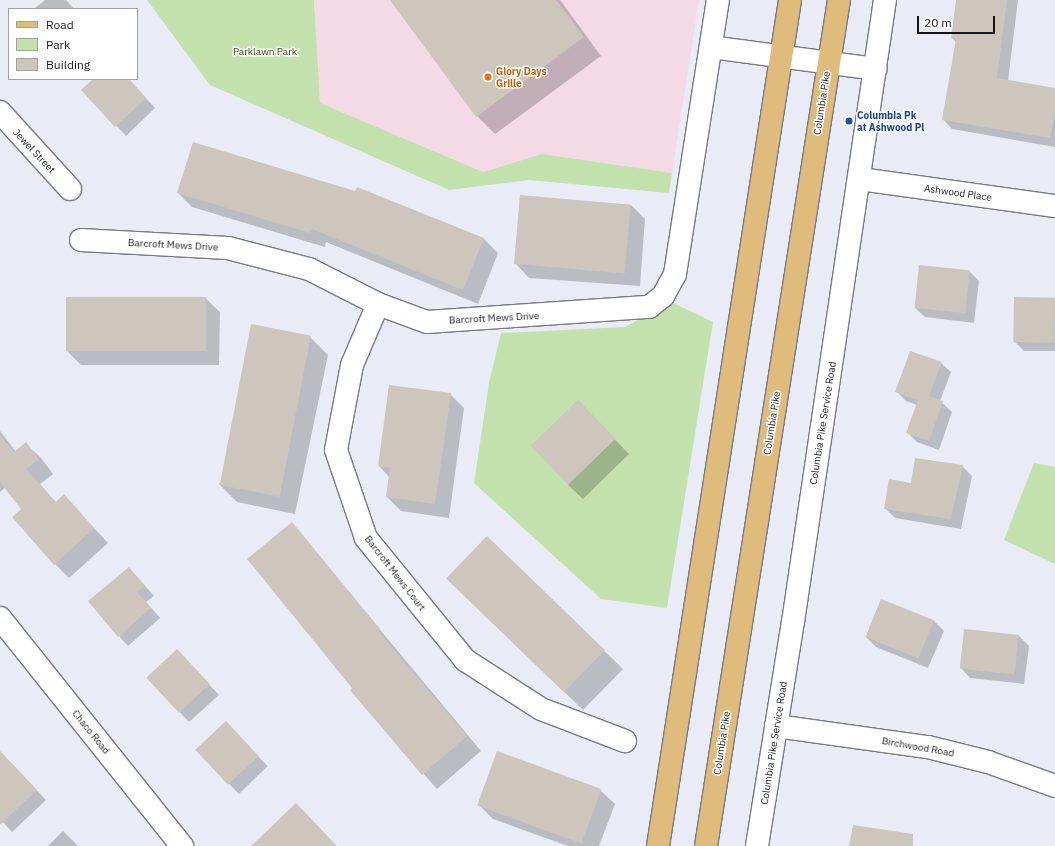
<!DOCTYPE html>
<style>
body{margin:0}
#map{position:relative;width:1055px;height:846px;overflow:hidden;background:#e9ebf6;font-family:"IBM Plex Sans",sans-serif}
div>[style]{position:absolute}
.commercial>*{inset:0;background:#f3dae4}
.green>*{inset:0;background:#c3e1ac}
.shadow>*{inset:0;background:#0003;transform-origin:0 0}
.building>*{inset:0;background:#cdc6bd;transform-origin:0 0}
.roads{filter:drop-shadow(1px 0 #787a83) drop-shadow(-1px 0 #787a83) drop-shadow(0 1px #787a83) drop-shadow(0 -1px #787a83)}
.street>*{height:22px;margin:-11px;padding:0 11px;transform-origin:11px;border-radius:11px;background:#fff}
.primary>*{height:22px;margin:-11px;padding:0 11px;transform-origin:11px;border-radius:11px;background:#dfbb7c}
.dots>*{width:11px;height:11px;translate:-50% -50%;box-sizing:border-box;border:2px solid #fff;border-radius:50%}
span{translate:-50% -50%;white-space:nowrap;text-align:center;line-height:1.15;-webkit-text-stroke:3px #fff;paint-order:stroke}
.park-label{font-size:10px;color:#27410b}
.food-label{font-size:10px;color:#c56008;font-weight:700}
.left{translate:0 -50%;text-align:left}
.street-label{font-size:10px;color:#151619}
.transit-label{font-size:10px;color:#164399;font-weight:700}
.legend{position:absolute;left:8px;top:8px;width:130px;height:72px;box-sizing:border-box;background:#fff;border:1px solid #a1a2a3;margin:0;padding:5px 7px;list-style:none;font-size:12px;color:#151619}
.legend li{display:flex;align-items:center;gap:8px;height:20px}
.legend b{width:20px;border:1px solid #a1a2a3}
.scale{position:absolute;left:917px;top:16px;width:78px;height:18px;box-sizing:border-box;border:2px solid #151619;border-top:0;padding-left:5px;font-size:12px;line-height:14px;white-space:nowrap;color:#151619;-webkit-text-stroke:3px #fff;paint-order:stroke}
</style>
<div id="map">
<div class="commercial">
<div style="clip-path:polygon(314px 0,699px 0,672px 173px,542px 154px,483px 172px,320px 103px)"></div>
</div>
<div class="green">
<div style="clip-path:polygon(147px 0,314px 0,320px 103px,483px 172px,542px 154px,672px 173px,669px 193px,529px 180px,449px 190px,210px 85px)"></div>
<div style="clip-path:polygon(671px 302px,713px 322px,667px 608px,601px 599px,474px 483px,489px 383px,501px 333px,625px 327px)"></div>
<div style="clip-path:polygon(1034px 463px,1055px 467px,1055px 564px,1004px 540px)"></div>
</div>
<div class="shadow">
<div style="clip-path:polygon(45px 0,66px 0,74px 9px,34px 9px)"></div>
<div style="clip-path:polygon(390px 0,560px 0,601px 56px,495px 134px,477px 116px)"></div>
<div style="clip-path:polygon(957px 0,1018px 0,1008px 81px,1055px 89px,1055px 147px,952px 129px,943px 119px,956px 42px,952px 38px)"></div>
<div style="clip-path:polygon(95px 79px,128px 79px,155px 108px,126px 136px,83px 90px)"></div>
<div style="clip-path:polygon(178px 193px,484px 239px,498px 253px,478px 304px,326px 242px,325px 247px,192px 207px)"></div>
<div style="clip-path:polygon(520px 196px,631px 205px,645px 219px,640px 286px,529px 278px,515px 263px)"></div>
<div style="clip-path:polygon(969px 271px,979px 281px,974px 323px,925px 317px,915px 308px)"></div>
<div style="clip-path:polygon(205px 298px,220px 312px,219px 365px,81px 365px,67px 351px)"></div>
<div style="clip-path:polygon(1055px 299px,1055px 351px,1024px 351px,1014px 341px)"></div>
<div style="clip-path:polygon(310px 337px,328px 355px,295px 514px,237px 502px,219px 484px)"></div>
<div style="clip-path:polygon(941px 363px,951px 372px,940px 401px,952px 412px,939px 450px,917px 442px,907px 432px,917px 405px,906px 401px,896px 391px)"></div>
<div style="clip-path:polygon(450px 394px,464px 408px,449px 518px,401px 511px,387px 497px,389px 477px,379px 466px)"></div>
<div style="clip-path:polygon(592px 416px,629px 454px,583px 499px,568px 485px)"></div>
<div style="clip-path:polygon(0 431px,16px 452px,26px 444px,41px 458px,53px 474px,40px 484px,56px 503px,64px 496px,108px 543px,69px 578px,55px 564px,22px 509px,6px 487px,0 492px)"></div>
<div style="clip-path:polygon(962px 466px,972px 476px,961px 529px,895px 518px,885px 508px,912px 484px)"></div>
<div style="clip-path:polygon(292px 524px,481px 751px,437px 789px,351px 691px,354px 689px)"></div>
<div style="clip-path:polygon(487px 538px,623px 669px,583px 710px,466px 597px)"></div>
<div style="clip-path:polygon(129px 568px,154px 596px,146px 602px,160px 618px,128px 646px,119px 636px)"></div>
<div style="clip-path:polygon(881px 600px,934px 621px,944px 631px,928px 668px,876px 647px,866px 637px)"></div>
<div style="clip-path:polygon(965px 630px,1019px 636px,1029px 646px,1024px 684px,970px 678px,961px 668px)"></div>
<div style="clip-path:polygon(186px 660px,219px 695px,189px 722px,147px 678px)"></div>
<div style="left:226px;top:723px;width:60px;height:40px;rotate:46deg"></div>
<div style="clip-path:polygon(0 761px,14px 766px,46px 800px,12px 832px,0 819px)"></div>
<div style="clip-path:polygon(600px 790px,615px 804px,599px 846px,568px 846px,493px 819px,478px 804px)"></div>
<div style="clip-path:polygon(63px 831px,78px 846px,48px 846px)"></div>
</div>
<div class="building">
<div style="clip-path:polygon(390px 0,556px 0,584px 37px,476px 117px)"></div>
<div style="clip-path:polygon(956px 0,1007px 0,997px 78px,1055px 88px,1055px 110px,1050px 138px,942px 120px,956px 39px,951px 38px)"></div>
<div style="clip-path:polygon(93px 79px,129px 79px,146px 98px,115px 127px,81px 90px)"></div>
<div style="clip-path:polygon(193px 142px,355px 191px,357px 187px,484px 238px,463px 290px,312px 229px,310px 233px,177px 193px)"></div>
<div style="left:520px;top:195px;width:111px;height:69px;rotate:5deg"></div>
<div style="left:919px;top:265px;width:51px;height:43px;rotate:6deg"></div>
<div style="left:66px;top:297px;width:140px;height:54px"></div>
<div style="left:1014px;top:297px;width:41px;height:45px;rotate:1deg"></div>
<div style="left:251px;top:324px;width:61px;height:164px;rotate:11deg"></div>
<div style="clip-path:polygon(910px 351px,942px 362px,929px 396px,943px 401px,929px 441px,906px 433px,918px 400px,895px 392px)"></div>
<div style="clip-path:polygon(389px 385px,451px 393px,435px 504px,386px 497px,390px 468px,378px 466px)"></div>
<div style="left:578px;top:400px;width:54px;height:66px;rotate:46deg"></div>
<div style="clip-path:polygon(0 434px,14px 452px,26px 442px,39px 459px,26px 469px,56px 502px,64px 494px,94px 528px,54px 565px,12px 517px,21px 509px,0 482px)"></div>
<div style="clip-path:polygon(915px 458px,963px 465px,951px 519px,884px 509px,889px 479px,911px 483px)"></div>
<div style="clip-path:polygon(292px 522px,380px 629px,378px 631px,467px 736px,422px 775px,350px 690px,352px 688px,247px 559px)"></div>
<div style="left:487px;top:536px;width:164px;height:59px;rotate:44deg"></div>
<div style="clip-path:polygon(129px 567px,145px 586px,137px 592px,151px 608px,118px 637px,88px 601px)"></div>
<div style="left:881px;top:599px;width:57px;height:41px;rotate:22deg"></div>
<div style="left:964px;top:629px;width:55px;height:40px;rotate:6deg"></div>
<div style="left:177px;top:649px;width:48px;height:42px;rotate:47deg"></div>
<div style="left:226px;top:721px;width:48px;height:42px;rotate:47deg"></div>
<div style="clip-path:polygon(0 751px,37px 790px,0 825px)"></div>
<div style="left:497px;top:751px;width:111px;height:58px;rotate:20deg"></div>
<div style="clip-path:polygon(296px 803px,337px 846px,251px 846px)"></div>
<div style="clip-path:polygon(853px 825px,913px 834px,913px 846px,849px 846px)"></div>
</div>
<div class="roads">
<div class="street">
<div style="left:711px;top:47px;width:166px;rotate:7.6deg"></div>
<div style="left:0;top:112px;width:104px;rotate:47.7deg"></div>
<div style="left:860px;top:179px;width:197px;rotate:7.9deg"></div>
<div style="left:81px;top:240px;width:147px;rotate:3.1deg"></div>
<div style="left:228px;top:248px;width:84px;rotate:14.5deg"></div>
<div style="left:309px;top:269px;width:77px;rotate:26.9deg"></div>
<div style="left:378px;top:304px;width:52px;rotate:20.2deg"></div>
<div style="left:427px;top:322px;width:223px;rotate:-3.9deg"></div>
<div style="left:649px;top:307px;width:18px;rotate:-38deg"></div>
<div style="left:663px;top:296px;width:25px;rotate:-61deg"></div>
<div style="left:675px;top:274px;width:277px;rotate:-81.1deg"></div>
<div style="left:378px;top:304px;width:66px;rotate:113.1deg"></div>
<div style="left:352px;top:365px;width:86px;rotate:100.7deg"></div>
<div style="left:336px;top:450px;width:93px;rotate:71.2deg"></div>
<div style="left:366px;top:538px;width:157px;rotate:50.9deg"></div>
<div style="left:465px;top:660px;width:90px;rotate:32.8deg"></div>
<div style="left:541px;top:709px;width:90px;rotate:20.9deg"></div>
<div style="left:0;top:618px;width:292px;rotate:51.4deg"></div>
<div style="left:776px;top:726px;width:153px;rotate:7.9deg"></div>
<div style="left:928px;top:747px;width:62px;rotate:14deg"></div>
<div style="left:988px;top:762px;width:71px;rotate:19.7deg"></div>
<div style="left:757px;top:846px;width:227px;rotate:-80.9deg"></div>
<div style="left:793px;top:622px;width:629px;rotate:-81.59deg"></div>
</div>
<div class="primary">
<div style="left:658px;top:846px;width:856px;rotate:-81.13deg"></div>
<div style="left:706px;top:846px;width:856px;rotate:-81.07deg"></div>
</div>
</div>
<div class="dots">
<div style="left:488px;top:77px;background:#e8710a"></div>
<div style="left:849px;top:121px;background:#1a4fb4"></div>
</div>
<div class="park-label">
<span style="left:265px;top:52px">Parklawn Park</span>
</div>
<div class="food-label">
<span class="left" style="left:496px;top:77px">Glory Days<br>Grille</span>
</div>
<div class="street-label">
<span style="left:822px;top:103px;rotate:-81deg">Columbia Pike</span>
<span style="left:34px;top:151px;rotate:47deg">Jewel Street</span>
<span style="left:958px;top:193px;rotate:8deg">Ashwood Place</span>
<span style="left:173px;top:245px;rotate:3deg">Barcroft Mews Drive</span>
<span style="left:494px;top:318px;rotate:-3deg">Barcroft Mews Drive</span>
<span style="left:772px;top:423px;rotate:-81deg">Columbia Pike</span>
<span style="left:823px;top:423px;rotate:-81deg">Columbia Pike Service Road</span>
<span style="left:395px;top:573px;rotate:52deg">Barcroft Mews Court</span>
<span style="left:91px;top:732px;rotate:51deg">Chaco Road</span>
<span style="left:722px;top:743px;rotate:-81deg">Columbia Pike</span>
<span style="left:774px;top:743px;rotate:-81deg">Columbia Pike Service Road</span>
<span style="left:918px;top:747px;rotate:10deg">Birchwood Road</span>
</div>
<div class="transit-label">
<span class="left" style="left:857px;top:121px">Columbia Pk<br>at Ashwood Pl</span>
</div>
<ul class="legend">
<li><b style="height:5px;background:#dfbb7c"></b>Road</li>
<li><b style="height:11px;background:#c3e1ac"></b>Park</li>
<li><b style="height:11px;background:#cdc6bd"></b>Building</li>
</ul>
<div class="scale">20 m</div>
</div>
